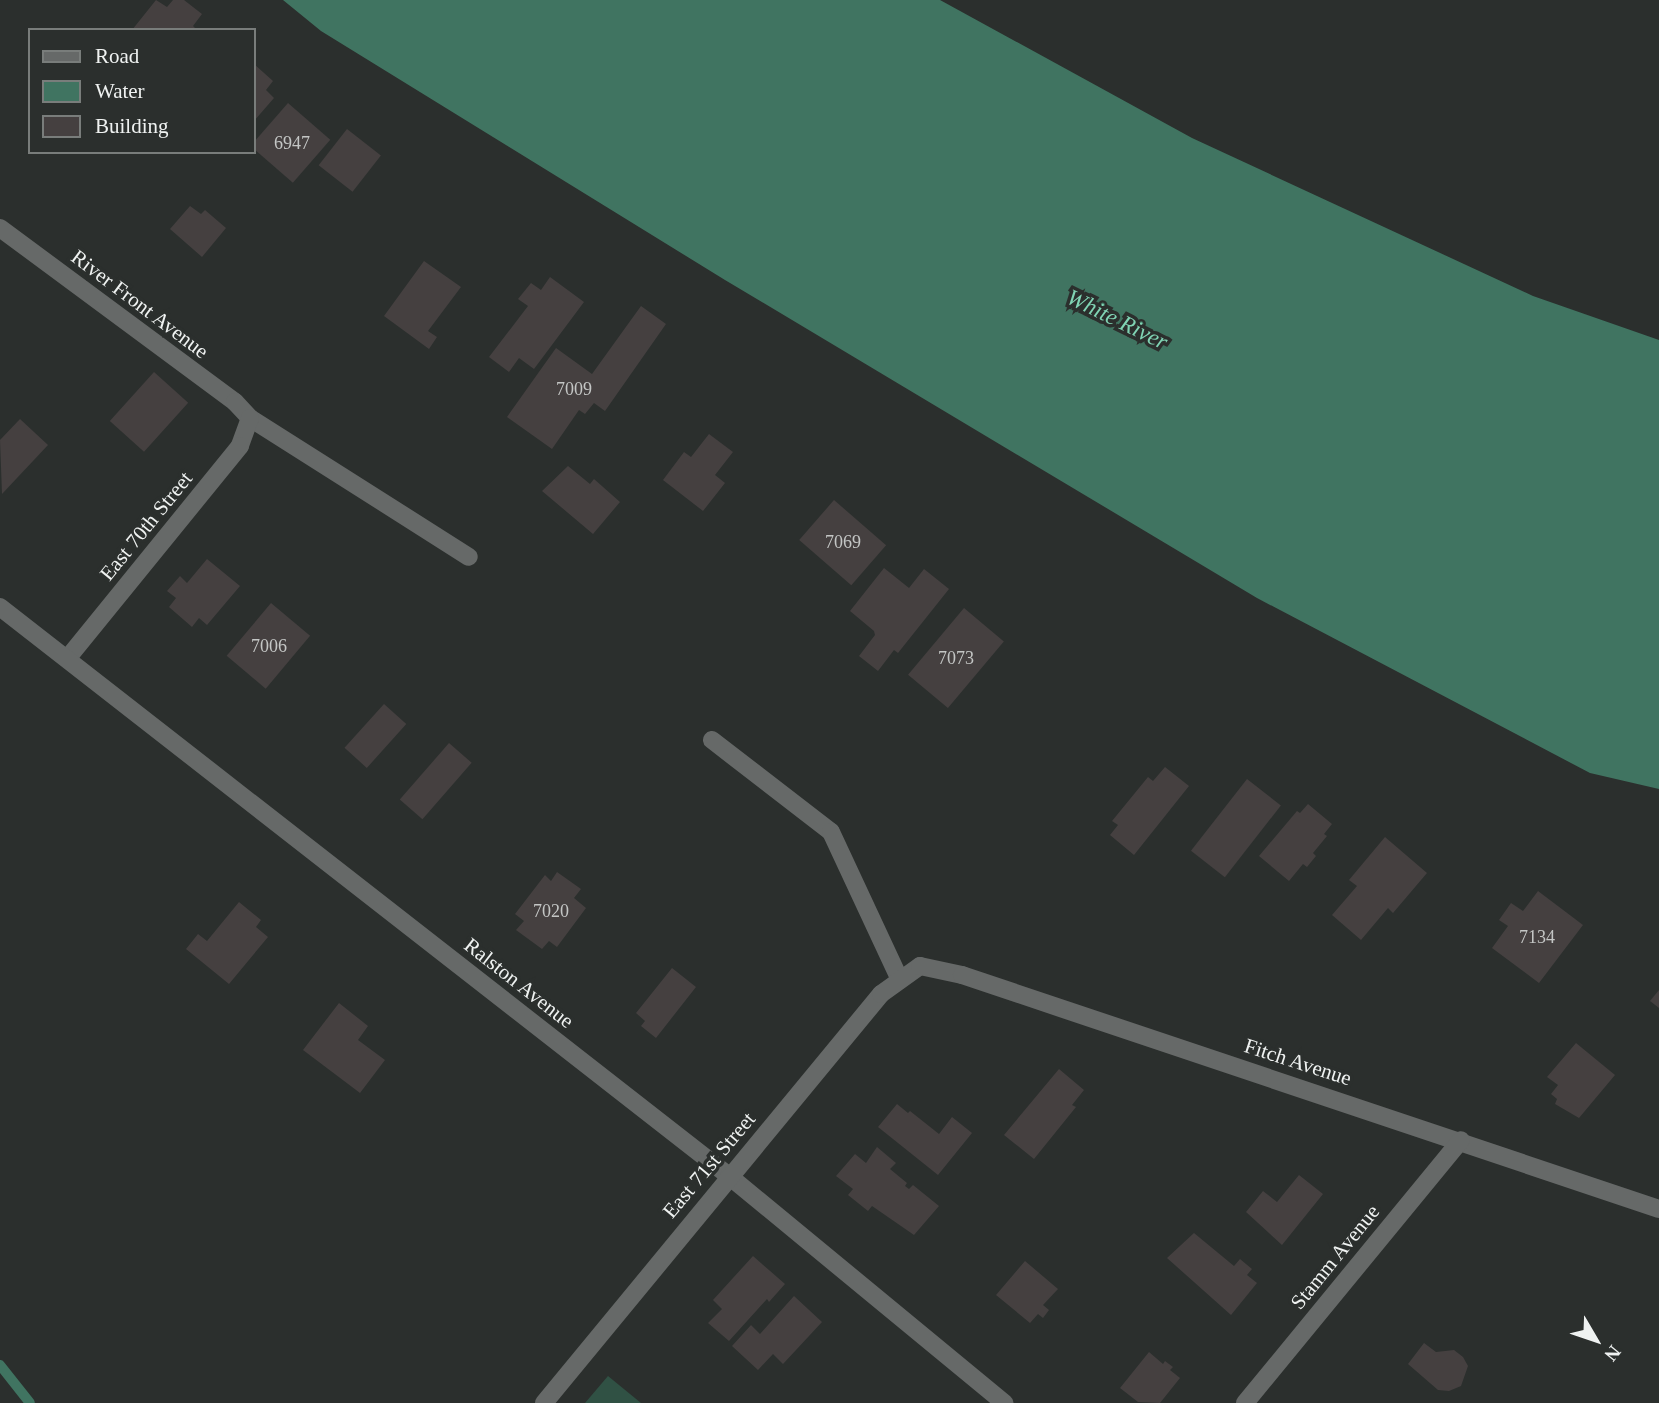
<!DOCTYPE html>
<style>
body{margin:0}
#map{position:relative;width:1659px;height:1403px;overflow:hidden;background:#2b2f2d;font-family:Georgia,serif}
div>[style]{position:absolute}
.green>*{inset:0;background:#305144}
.water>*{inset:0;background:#407461}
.stream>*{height:10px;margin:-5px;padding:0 5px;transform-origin:5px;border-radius:5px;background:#407461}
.building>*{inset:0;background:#454040;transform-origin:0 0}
.service>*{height:18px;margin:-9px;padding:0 9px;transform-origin:9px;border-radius:9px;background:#666968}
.minor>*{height:18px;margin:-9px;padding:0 9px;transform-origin:9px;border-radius:9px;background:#666968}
span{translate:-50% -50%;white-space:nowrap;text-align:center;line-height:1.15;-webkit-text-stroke:7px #2b2f2d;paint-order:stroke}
.number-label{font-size:18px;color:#c4c6c5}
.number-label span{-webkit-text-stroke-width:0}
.street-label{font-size:21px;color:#eff2f1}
.water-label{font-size:23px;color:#80d4b4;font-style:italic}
.legend{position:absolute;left:28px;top:28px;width:228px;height:126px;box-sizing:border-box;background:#2b2f2d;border:2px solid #797d7b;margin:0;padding:9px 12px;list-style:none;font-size:21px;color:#eff2f1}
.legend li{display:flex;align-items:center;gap:14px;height:35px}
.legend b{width:35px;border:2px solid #797d7b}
.north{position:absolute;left:1561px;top:1305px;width:70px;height:70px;-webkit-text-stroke:5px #2b2f2d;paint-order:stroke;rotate:129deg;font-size:19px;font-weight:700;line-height:28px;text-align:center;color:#eff2f1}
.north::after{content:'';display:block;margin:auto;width:24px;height:32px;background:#eff2f1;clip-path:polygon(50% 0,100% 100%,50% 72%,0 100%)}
</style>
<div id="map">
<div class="green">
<div style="clip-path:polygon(608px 1376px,641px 1403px,585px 1403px)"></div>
</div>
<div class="water">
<div style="clip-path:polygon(283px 0,940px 0,1192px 138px,1533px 296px,1659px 340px,1659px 789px,1590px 773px,1257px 598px,725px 280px,321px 31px)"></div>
</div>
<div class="stream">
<div style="left:0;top:1365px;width:48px;rotate:51.7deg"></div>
</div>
<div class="building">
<div style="clip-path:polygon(156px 0,167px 7px,173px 0,184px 0,202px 14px,193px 26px,197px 30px,132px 30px)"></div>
<div style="clip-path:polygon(254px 64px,273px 81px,266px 90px,274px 98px,254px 121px)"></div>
<div style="left:288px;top:103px;width:56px;height:57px;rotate:41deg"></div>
<div style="left:347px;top:129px;width:43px;height:46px;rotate:38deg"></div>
<div style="clip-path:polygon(190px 206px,201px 214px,205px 210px,226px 228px,202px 257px,170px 229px)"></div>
<div style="clip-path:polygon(424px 261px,461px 287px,428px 331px,437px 337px,429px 349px,384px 316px)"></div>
<div style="clip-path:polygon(550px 277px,584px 302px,534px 369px,519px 358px,509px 372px,489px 357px,528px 306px,518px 299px,531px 283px,541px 290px)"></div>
<div style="clip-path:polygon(641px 306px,666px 324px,605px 411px,594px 403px,585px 414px,579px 410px,552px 449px,507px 417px,556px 348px,592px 374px)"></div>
<div style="left:154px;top:372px;width:46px;height:66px;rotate:42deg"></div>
<div style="clip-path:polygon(20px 419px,48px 445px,2px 494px,0 440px)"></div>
<div style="clip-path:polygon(709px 434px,733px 452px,715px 475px,725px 483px,703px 511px,663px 480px,684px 452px,691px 457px)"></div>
<div style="clip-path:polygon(568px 466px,590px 484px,594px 479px,620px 502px,593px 534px,542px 491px)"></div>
<div style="left:834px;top:500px;width:69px;height:53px;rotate:41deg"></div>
<div style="clip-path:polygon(207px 559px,240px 586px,207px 625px,199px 618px,192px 627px,169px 607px,176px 598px,167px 591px,180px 576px,187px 583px)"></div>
<div style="clip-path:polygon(884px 568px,909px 588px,924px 569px,949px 589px,898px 653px,894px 650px,878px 671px,859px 656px,875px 635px,874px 631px,850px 611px)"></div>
<div style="left:271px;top:603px;width:51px;height:69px;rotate:40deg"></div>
<div style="left:964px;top:608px;width:52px;height:87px;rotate:40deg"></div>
<div style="left:384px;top:704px;width:30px;height:59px;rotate:42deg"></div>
<div style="left:449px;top:743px;width:30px;height:75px;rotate:41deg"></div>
<div style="clip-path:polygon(1165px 767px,1189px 786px,1134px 855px,1110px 835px,1118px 825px,1112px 821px,1148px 777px,1153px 781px)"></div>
<div style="left:1247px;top:779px;width:43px;height:91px;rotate:38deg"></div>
<div style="clip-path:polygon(1308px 804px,1332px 824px,1324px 834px,1327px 836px,1313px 853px,1316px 856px,1307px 867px,1303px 864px,1289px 881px,1259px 856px,1297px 811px,1300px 813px)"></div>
<div style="clip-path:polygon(1385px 837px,1427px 873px,1393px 913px,1388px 908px,1361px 940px,1332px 915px,1357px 886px,1349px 880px)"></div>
<div style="clip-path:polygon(557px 872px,581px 889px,574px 898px,586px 908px,557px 947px,549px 941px,542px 949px,516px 930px,524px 921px,515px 914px,545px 875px,551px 881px)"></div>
<div style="clip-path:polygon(1538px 891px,1583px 925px,1539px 983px,1492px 948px,1508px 926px,1499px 920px,1511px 903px,1523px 911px)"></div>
<div style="clip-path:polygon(239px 902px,261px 920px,256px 927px,268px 937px,229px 984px,186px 949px,198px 934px,207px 941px)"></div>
<div style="clip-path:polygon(672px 968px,696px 987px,656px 1038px,641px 1026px,645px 1021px,636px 1013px)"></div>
<div style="clip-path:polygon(1659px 990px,1659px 1008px,1650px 1001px)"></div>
<div style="clip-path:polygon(339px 1003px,368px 1026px,358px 1040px,385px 1060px,360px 1093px,303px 1050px)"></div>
<div style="clip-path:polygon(1576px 1043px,1615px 1075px,1579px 1118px,1555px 1104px,1557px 1099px,1551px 1094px,1558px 1085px,1547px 1077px)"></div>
<div style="clip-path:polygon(1059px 1069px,1084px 1090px,1072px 1105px,1076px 1107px,1034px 1159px,1004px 1135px)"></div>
<div style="clip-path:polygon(897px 1104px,908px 1113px,910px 1111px,939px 1134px,952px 1117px,972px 1133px,938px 1175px,878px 1127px)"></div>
<div style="clip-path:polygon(877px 1147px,896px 1163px,890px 1169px,907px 1183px,905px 1186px,909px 1189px,913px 1185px,939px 1206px,914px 1235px,872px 1206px,868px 1211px,848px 1195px,853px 1189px,836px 1176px,855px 1154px,866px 1163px)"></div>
<div style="clip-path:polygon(1299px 1175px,1323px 1194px,1282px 1245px,1246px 1212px,1263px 1191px,1277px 1202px)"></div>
<div style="clip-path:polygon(1194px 1233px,1234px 1266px,1240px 1259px,1252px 1269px,1247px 1275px,1257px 1283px,1231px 1315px,1167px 1258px)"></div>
<div style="clip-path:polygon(753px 1256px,785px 1284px,769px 1302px,767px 1299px,729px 1341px,708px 1323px,722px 1309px,713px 1300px)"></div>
<div style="clip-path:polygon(1025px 1261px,1058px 1289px,1043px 1305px,1049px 1310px,1043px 1318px,1038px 1314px,1030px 1323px,996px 1295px)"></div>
<div style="clip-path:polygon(794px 1296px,822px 1322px,783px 1364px,773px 1354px,758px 1370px,732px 1346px,751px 1325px,760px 1334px)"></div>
<div style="clip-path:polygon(1424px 1343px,1436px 1352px,1454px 1350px,1463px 1357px,1468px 1366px,1461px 1386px,1449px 1391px,1438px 1390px,1408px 1364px)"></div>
<div style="clip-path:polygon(1149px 1352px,1163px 1364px,1165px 1361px,1173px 1367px,1170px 1370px,1180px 1378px,1160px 1403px,1138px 1402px,1120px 1388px)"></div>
</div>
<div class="service">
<div style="left:250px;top:418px;width:259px;rotate:32.4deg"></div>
<div style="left:712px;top:740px;width:150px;rotate:37.7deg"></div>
<div style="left:831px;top:832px;width:163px;rotate:65deg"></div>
</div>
<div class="minor">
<div style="left:0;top:228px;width:292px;rotate:36.5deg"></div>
<div style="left:235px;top:402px;width:22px;rotate:47deg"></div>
<div style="left:250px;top:418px;width:30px;rotate:110deg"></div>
<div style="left:240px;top:446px;width:274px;rotate:129.1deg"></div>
<div style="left:0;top:607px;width:925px;rotate:37.97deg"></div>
<div style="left:729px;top:1176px;width:357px;rotate:39.5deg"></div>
<div style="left:544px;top:1403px;width:530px;rotate:-50.51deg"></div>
<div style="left:881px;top:994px;width:48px;rotate:-35.7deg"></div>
<div style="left:920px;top:966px;width:43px;rotate:12.1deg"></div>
<div style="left:962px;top:975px;width:735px;rotate:18.56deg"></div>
<div style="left:1245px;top:1403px;width:340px;rotate:-50.6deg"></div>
</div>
<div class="number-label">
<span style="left:292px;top:143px">6947</span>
<span style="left:574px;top:389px">7009</span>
<span style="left:843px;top:542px">7069</span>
<span style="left:269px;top:646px">7006</span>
<span style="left:956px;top:658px">7073</span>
<span style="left:551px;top:911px">7020</span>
<span style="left:1537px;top:937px">7134</span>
</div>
<div class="street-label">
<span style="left:140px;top:304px;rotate:37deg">River Front Avenue</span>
<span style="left:146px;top:526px;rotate:-51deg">East 70th Street</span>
<span style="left:519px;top:983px;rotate:38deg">Ralston Avenue</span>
<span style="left:1298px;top:1062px;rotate:18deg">Fitch Avenue</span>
<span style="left:709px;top:1165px;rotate:-50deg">East 71st Street</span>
<span style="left:1335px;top:1257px;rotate:-51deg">Stamm Avenue</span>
</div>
<div class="water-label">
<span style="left:1117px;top:320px;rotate:26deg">White River</span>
</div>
<ul class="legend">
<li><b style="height:9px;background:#666968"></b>Road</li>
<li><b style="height:19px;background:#407461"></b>Water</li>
<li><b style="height:19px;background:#454040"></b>Building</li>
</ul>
<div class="north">N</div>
</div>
